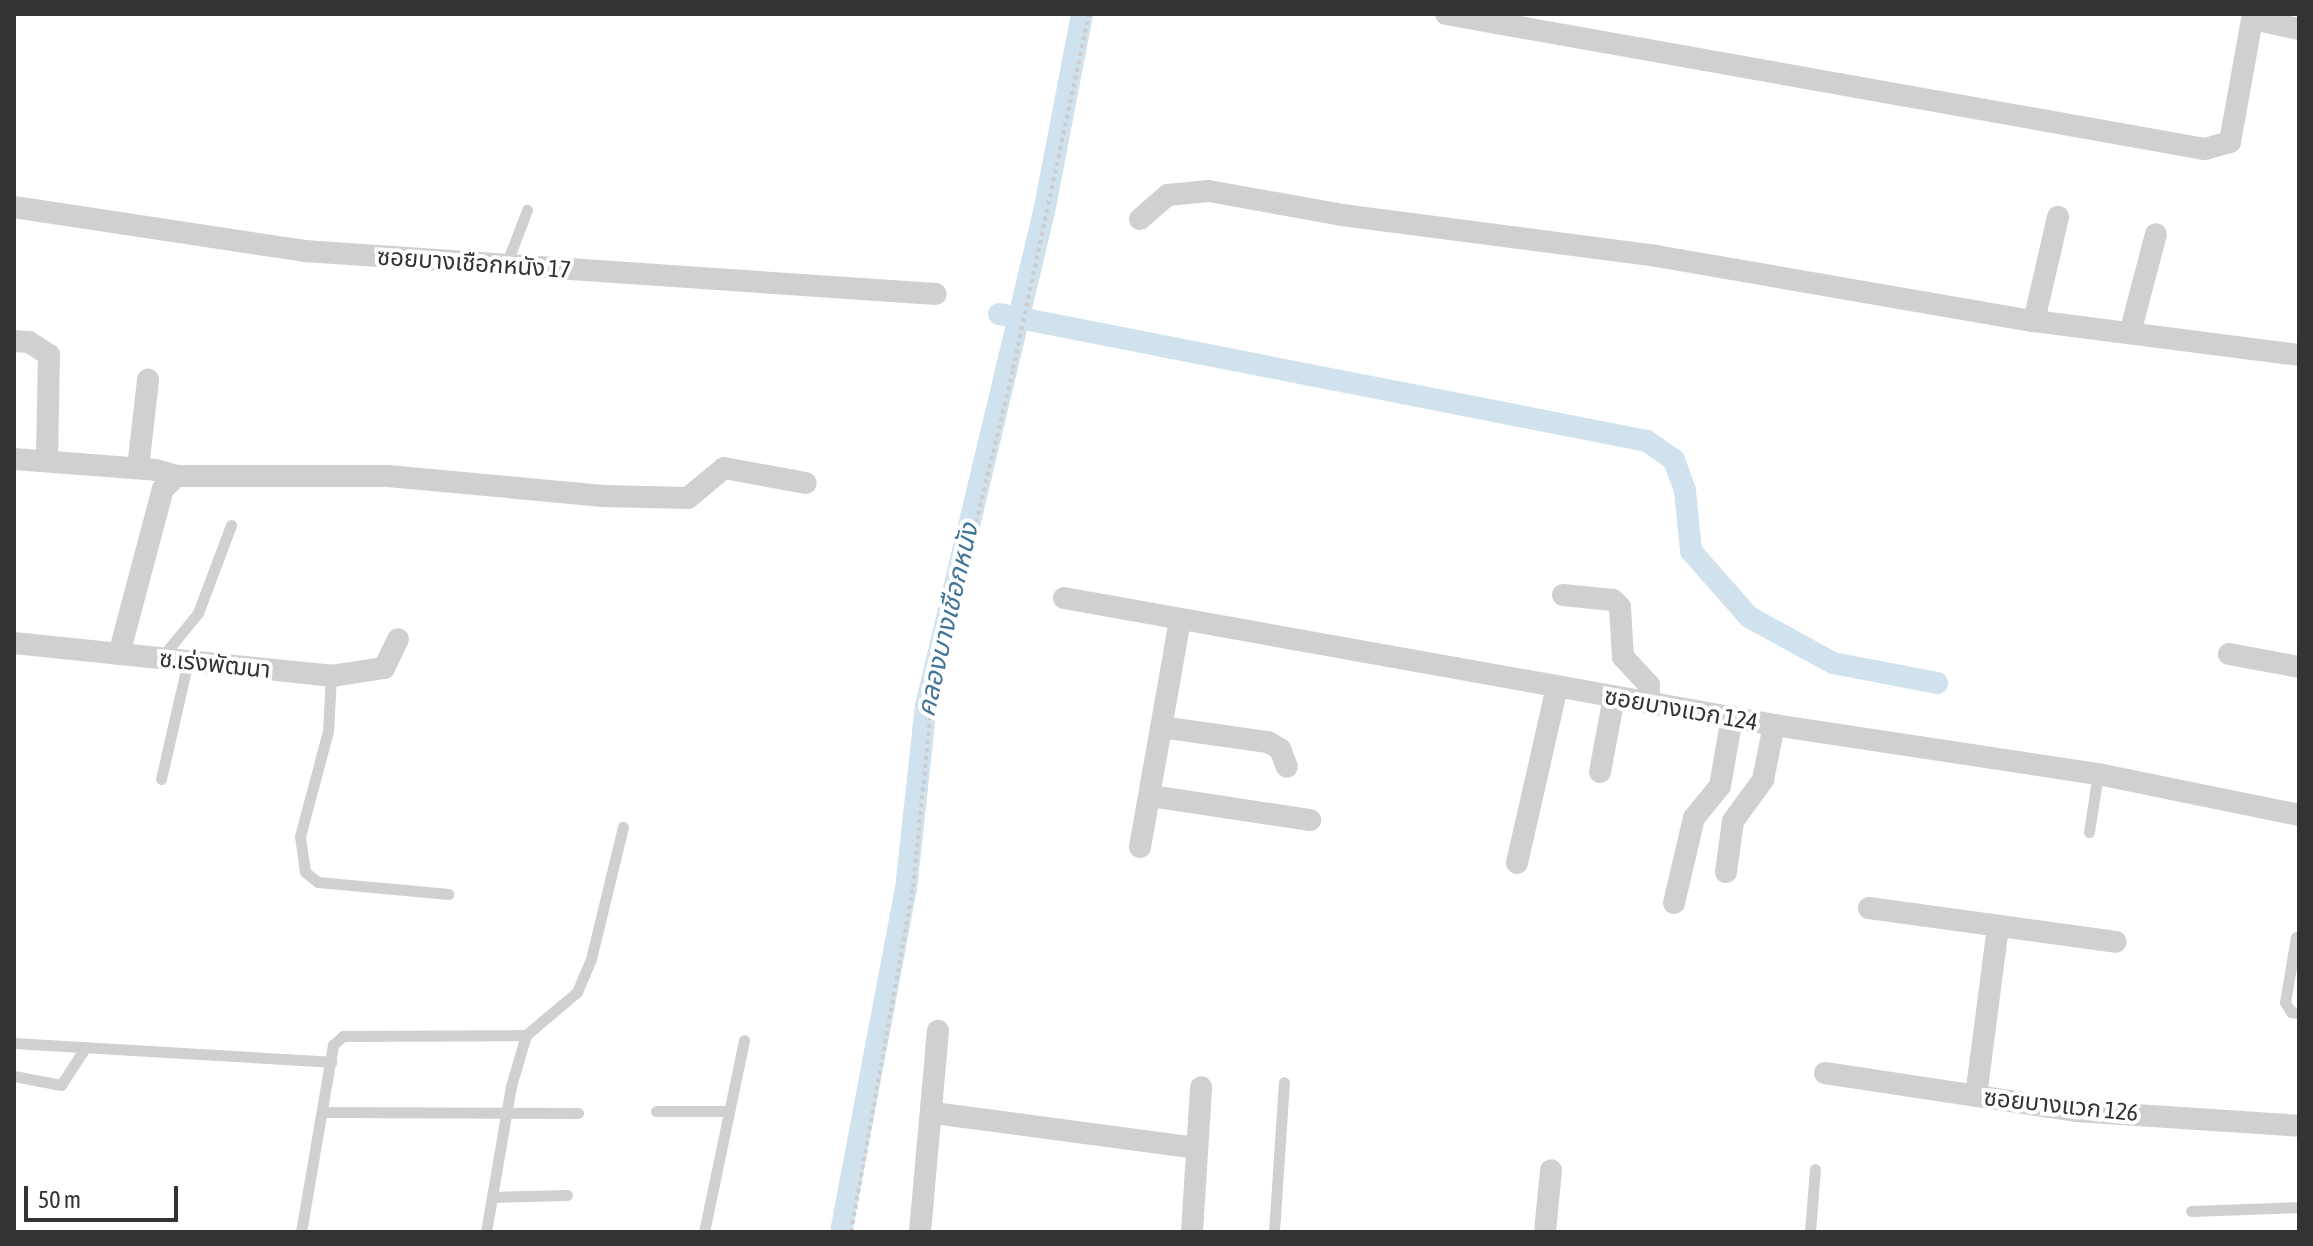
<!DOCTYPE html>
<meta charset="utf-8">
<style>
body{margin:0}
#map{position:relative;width:2313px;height:1246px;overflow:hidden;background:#fff;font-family:"Asap Condensed","Noto Sans Thai",sans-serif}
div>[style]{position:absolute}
.canal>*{height:22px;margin:-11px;padding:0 11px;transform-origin:11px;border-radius:11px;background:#cfe2ee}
.path>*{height:4px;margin-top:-2px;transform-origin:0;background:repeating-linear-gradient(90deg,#cdcdcd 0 4px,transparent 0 8px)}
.service>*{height:11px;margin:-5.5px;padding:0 5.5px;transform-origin:5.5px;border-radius:5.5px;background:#d0d0d0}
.minor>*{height:22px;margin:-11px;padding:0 11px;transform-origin:11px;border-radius:11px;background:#d0d0d0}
span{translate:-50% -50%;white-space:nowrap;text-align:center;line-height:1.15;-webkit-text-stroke:8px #fff;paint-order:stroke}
.street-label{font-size:24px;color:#333}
.water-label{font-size:26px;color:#3f7597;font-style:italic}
.frame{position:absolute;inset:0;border:16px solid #333;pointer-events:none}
.scale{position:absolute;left:24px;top:1186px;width:154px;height:36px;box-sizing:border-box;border:4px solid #333;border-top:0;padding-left:10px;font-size:24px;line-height:28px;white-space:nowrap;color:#333;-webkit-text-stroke:6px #fff;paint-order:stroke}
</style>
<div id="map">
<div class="canal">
<div style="left:999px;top:314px;width:660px;rotate:11.09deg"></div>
<div style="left:1647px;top:441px;width:33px;rotate:35deg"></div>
<div style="left:1674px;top:460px;width:33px;rotate:70deg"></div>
<div style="left:1685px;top:491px;width:60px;rotate:84.3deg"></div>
<div style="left:1691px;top:551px;width:88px;rotate:48.7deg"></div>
<div style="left:1749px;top:617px;width:96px;rotate:28.7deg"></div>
<div style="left:1833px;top:663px;width:106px;rotate:10.9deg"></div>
<div style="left:841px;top:1232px;width:349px;rotate:-79.3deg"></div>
<div style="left:906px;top:889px;width:184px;rotate:-83.8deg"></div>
<div style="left:926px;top:706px;width:508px;rotate:-76.57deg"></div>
<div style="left:1044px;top:212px;width:202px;rotate:-79.1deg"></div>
</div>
<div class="path">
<div style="left:851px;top:1232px;width:351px;rotate:-79.8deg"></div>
<div style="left:913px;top:887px;width:179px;rotate:-84.2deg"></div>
<div style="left:931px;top:709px;width:350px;rotate:-76.4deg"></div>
<div style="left:1013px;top:369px;width:363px;rotate:-77.9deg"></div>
</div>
<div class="service">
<div style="left:506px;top:265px;width:59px;rotate:-69.1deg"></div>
<div style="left:162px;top:657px;width:57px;rotate:-50.7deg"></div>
<div style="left:198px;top:613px;width:94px;rotate:-69.4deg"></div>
<div style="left:331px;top:676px;width:55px;rotate:93.1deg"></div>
<div style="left:328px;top:731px;width:109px;rotate:104.9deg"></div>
<div style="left:300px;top:836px;width:36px;rotate:82deg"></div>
<div style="left:305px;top:872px;width:16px;rotate:38deg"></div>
<div style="left:318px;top:882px;width:131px;rotate:5.3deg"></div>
<div style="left:161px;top:779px;width:121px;rotate:-77.1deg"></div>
<div style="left:2089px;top:832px;width:59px;rotate:-81.2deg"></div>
<div style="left:2296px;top:937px;width:66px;rotate:99.6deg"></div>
<div style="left:2285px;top:1002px;width:12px;rotate:59deg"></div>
<div style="left:2291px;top:1012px;width:8px;rotate:7deg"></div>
<div style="left:14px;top:1043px;width:318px;rotate:3.4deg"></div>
<div style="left:14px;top:1076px;width:48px;rotate:10.8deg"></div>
<div style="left:61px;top:1085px;width:44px;rotate:-57deg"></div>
<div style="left:656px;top:1111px;width:73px"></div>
<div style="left:322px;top:1112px;width:256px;rotate:0.2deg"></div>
<div style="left:492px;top:1197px;width:75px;rotate:-1.5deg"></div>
<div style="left:2191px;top:1211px;width:108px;rotate:-2.1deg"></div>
<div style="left:301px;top:1232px;width:190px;rotate:-80.3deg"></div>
<div style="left:333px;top:1045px;width:13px;rotate:-42deg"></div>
<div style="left:343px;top:1036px;width:183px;rotate:-0.3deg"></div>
<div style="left:486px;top:1232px;width:148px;rotate:-80.3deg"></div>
<div style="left:511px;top:1086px;width:53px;rotate:-73.6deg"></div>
<div style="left:526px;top:1035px;width:67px;rotate:-40.1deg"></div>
<div style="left:577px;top:992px;width:36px;rotate:-67deg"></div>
<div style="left:591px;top:959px;width:136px;rotate:-76.4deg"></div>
<div style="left:704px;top:1232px;width:196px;rotate:-78.2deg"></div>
<div style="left:1274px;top:1232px;width:150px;rotate:-86.2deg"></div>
<div style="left:1810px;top:1232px;width:63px;rotate:-85.5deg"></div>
</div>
<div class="minor">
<div style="left:1446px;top:14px;width:771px;rotate:10.09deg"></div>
<div style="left:2205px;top:149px;width:26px;rotate:-16deg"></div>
<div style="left:2230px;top:142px;width:130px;rotate:-79.8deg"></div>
<div style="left:2253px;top:19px;width:47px;rotate:12.3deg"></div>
<div style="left:14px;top:207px;width:294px;rotate:8.6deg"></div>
<div style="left:305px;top:251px;width:632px;rotate:3.9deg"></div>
<div style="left:1140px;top:219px;width:37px;rotate:-41deg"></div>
<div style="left:1168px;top:195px;width:41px;rotate:-5.6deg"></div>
<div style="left:1209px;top:191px;width:135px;rotate:10.2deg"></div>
<div style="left:1342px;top:215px;width:317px;rotate:7.4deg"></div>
<div style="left:1656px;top:256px;width:384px;rotate:9.8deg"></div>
<div style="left:2034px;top:321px;width:267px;rotate:7.3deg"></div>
<div style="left:2034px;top:321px;width:107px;rotate:-77deg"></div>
<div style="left:2130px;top:333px;width:102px;rotate:-75.3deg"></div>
<div style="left:14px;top:341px;width:15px;rotate:4deg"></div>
<div style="left:29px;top:342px;width:24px;rotate:33deg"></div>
<div style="left:49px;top:355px;width:106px;rotate:91.1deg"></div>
<div style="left:14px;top:459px;width:142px;rotate:4.4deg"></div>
<div style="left:156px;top:470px;width:22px;rotate:16deg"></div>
<div style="left:138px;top:468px;width:89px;rotate:-83.5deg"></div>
<div style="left:1563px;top:595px;width:50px;rotate:5.7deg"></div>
<div style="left:1613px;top:600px;width:10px;rotate:45deg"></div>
<div style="left:1620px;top:607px;width:50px;rotate:86.6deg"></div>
<div style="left:1623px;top:657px;width:38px;rotate:47deg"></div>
<div style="left:1649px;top:685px;width:18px;rotate:90deg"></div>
<div style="left:1064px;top:598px;width:721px;rotate:10.14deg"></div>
<div style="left:1774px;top:725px;width:328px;rotate:8.6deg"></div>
<div style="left:2098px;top:774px;width:205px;rotate:11.5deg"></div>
<div style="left:14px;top:643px;width:319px;rotate:5.9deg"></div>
<div style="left:331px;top:676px;width:54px;rotate:-8.6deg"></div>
<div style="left:384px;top:668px;width:32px;rotate:-64deg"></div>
<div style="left:119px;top:654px;width:171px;rotate:-75.1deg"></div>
<div style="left:163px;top:489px;width:19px;rotate:-43deg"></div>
<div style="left:177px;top:476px;width:211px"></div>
<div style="left:388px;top:476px;width:216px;rotate:5.3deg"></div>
<div style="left:603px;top:496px;width:85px;rotate:1.3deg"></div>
<div style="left:688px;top:498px;width:47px;rotate:-39.8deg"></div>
<div style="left:724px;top:468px;width:83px;rotate:10.4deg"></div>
<div style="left:2229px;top:654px;width:71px;rotate:10.5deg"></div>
<div style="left:1161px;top:727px;width:108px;rotate:8deg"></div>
<div style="left:1268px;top:742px;width:14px;rotate:30deg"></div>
<div style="left:1280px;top:749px;width:19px;rotate:69deg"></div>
<div style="left:1600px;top:772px;width:76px;rotate:-79.4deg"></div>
<div style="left:1151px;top:796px;width:161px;rotate:8.6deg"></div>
<div style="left:1140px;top:847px;width:231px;rotate:-80deg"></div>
<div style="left:1517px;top:863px;width:180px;rotate:-77.2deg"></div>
<div style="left:1726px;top:872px;width:51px;rotate:-82.2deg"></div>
<div style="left:1733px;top:821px;width:51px;rotate:-53.8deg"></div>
<div style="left:1763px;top:780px;width:56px;rotate:-78.7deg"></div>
<div style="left:1674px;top:903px;width:87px;rotate:-76.8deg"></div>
<div style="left:1694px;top:818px;width:41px;rotate:-50.9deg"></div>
<div style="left:1720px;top:786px;width:70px;rotate:-80.1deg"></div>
<div style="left:1869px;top:908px;width:249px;rotate:7.8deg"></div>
<div style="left:1825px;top:1073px;width:254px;rotate:8.6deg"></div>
<div style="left:2076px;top:1111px;width:224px;rotate:3.8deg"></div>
<div style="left:1976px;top:1096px;width:171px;rotate:-82.6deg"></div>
<div style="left:934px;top:1113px;width:264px;rotate:7.6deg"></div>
<div style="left:920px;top:1232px;width:202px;rotate:-84.9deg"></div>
<div style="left:1192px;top:1232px;width:145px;rotate:-86.4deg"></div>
<div style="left:1545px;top:1232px;width:62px;rotate:-84.5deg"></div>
</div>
<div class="street-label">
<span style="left:474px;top:263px;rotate:4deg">ซอยบางเชือกหนัง 17</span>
<span style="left:215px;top:664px;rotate:6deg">ซ.เร่งพัฒนา</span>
<span style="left:1681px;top:709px;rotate:10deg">ซอยบางแวก 124</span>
<span style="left:2061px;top:1105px;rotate:6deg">ซอยบางแวก 126</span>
</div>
<div class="water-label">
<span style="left:948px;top:620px;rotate:-77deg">คลองบางเชือกหนัง</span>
</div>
<div class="frame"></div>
<div class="scale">50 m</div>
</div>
